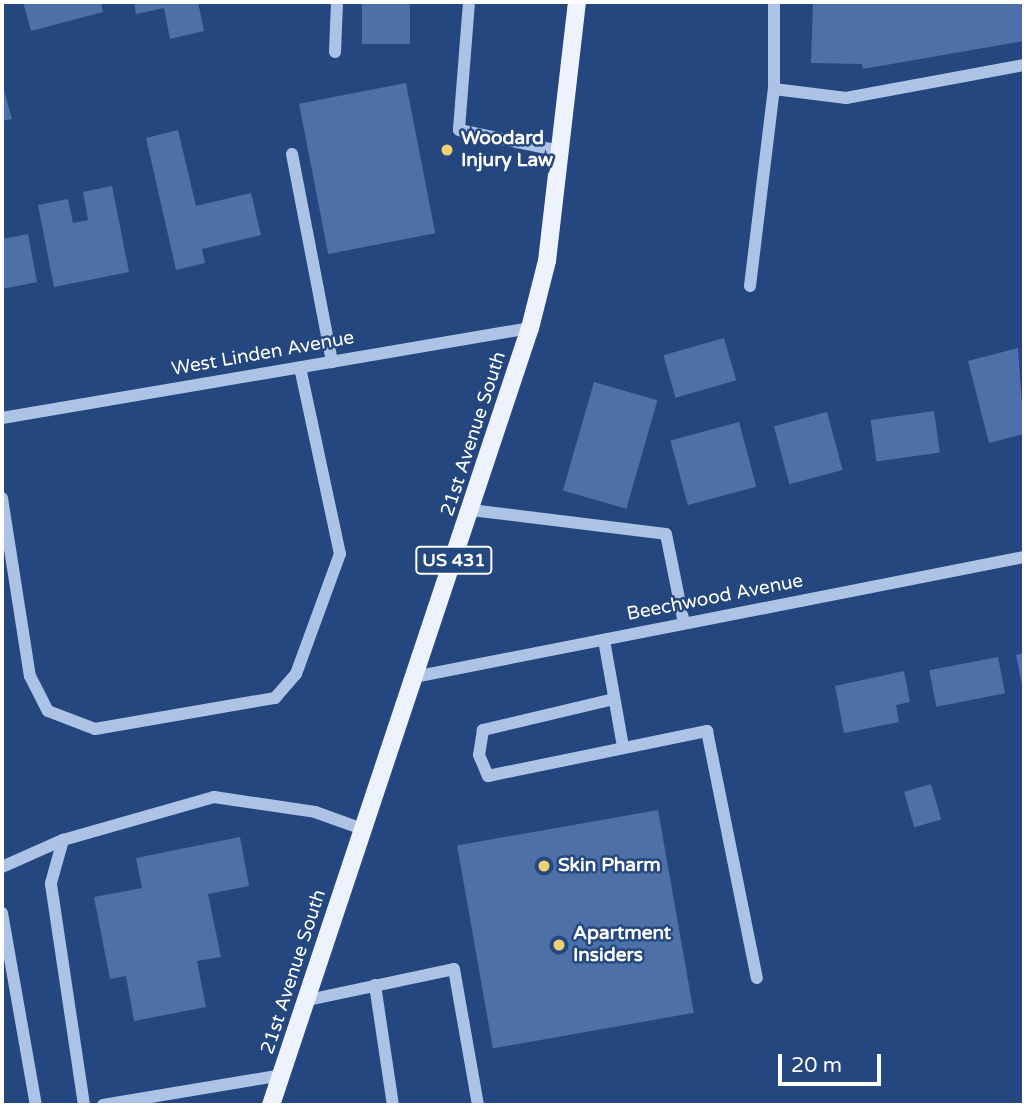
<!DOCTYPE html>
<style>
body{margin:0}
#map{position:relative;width:1026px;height:1107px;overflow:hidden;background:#25477f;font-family:"Varela Round",sans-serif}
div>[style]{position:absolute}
.building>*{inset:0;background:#4e70a8;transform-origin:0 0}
.minor>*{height:12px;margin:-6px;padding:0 6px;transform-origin:6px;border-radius:6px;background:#acc3e6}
.major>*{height:18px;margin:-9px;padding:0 9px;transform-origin:9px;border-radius:9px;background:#edf2fd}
.dots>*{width:19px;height:19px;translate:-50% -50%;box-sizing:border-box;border:4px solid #25477f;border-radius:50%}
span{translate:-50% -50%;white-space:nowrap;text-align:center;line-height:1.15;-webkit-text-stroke:5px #25477f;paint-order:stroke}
.shield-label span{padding:2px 5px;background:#25477f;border:2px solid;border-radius:5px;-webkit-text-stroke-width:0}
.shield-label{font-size:18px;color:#fff;font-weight:700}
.poi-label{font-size:19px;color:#fff;font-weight:700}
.left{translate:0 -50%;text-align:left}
.street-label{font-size:19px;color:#fff}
.frame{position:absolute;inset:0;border:4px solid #fff;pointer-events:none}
.scale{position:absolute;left:778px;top:1054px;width:103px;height:32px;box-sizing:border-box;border:4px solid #fff;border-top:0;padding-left:9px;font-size:21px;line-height:24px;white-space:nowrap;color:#fff;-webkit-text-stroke:5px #25477f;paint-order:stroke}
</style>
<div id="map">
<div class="building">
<div style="clip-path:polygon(23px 2px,101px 2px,103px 12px,31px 31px)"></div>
<div style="clip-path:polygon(134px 2px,198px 2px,204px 31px,170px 39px,164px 8px,136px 14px)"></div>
<div style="left:362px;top:2px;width:48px;height:42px"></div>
<div style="clip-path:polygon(813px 2px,1024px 2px,1024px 41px,863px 69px,862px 64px,811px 63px)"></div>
<div style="clip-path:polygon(2px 83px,12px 119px,2px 121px)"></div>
<div style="left:406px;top:83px;width:153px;height:109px;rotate:79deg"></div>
<div style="clip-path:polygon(178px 130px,196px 206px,251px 193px,261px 235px,202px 249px,205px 263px,176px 270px,146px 138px)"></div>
<div style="clip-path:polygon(112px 186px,129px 272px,54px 287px,38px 205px,68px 199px,73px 223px,88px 220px,83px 192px)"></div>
<div style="clip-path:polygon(28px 234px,37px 282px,2px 289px,2px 239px)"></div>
<div style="left:724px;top:338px;width:44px;height:63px;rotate:74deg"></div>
<div style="clip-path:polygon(1018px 348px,1024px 434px,989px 443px,968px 361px)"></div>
<div style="left:594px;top:382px;width:66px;height:113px;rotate:16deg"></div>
<div style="left:934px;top:411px;width:42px;height:64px;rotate:82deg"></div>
<div style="left:827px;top:412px;width:60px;height:55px;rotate:75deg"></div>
<div style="left:739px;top:422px;width:67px;height:71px;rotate:75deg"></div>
<div style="clip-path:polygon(1024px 653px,1024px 689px,1023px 689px,1016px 655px)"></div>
<div style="left:998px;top:657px;width:37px;height:70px;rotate:79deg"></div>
<div style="clip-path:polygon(904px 671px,910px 702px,896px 705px,899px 722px,844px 733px,835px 686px)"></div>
<div style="left:931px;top:784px;width:37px;height:28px;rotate:74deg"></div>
<div style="left:658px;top:810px;width:206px;height:204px;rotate:80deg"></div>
<div style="clip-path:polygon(240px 837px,249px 886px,208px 894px,221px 957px,197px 961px,206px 1007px,134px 1021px,126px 976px,110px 979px,94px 897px,142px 888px,136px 858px)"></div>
</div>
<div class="minor">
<div style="left:469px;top:2px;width:128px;rotate:94.5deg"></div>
<div style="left:459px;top:130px;width:103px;rotate:11.7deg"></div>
<div style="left:774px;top:2px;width:87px;rotate:90deg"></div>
<div style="left:335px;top:52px;width:50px;rotate:-87.7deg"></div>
<div style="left:292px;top:154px;width:212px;rotate:79.1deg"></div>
<div style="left:750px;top:286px;width:198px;rotate:-83.1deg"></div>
<div style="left:774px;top:89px;width:73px;rotate:7.1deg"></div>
<div style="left:846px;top:98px;width:181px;rotate:-10.5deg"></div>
<div style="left:2px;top:418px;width:536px;rotate:-9.67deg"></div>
<div style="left:2px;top:498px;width:180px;rotate:81.1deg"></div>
<div style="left:30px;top:676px;width:39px;rotate:63deg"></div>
<div style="left:48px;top:711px;width:50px;rotate:21deg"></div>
<div style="left:95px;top:729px;width:183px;rotate:-9.8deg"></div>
<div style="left:275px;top:698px;width:32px;rotate:-49deg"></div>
<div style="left:296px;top:674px;width:128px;rotate:-69.9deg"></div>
<div style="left:340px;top:554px;width:190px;rotate:-102.1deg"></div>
<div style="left:471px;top:510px;width:196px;rotate:7deg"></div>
<div style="left:666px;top:534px;width:91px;rotate:78.6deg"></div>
<div style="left:604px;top:640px;width:109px;rotate:79.9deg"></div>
<div style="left:414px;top:677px;width:622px;rotate:-11.13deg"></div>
<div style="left:614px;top:699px;width:135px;rotate:166.7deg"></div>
<div style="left:483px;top:730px;width:25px;rotate:99deg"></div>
<div style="left:479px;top:755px;width:23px;rotate:67deg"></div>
<div style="left:488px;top:776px;width:224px;rotate:-11.6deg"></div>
<div style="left:707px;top:731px;width:252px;rotate:78.6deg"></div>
<div style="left:2px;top:867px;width:67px;rotate:-23.9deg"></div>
<div style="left:2px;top:913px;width:195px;rotate:80deg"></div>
<div style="left:375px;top:985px;width:121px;rotate:81.5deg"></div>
<div style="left:308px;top:1000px;width:149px;rotate:-12deg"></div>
<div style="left:454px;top:969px;width:138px;rotate:80deg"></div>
<div style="left:84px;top:1105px;width:224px;rotate:-98.5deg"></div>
<div style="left:51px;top:883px;width:45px;rotate:-74.4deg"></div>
<div style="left:63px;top:840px;width:157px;rotate:-15.9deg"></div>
<div style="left:214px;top:797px;width:102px;rotate:8.4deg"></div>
<div style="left:315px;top:812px;width:53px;rotate:19.8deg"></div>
<div style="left:103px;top:1105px;width:182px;rotate:-9.5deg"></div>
</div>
<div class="major">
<div style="left:271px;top:1105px;width:819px;rotate:-71.57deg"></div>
<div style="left:530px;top:328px;width:69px;rotate:-75.8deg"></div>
<div style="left:547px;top:261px;width:261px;rotate:-83.4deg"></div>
</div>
<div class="dots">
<div style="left:447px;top:150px;background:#efd270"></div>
<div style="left:544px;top:866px;background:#efd270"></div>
<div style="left:559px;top:945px;background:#efd270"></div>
</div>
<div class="shield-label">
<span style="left:454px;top:560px">US 431</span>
</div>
<div class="poi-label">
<span class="left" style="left:461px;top:150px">Woodard<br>Injury Law</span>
<span class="left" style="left:558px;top:866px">Skin Pharm</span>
<span class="left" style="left:573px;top:945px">Apartment<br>Insiders</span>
</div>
<div class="street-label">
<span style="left:263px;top:354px;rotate:-10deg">West Linden Avenue</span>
<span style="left:474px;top:434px;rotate:-72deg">21st Avenue South</span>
<span style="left:715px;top:598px;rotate:-11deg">Beechwood Avenue</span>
<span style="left:294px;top:972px;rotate:-72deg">21st Avenue South</span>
</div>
<div class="frame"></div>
<div class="scale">20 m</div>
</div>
